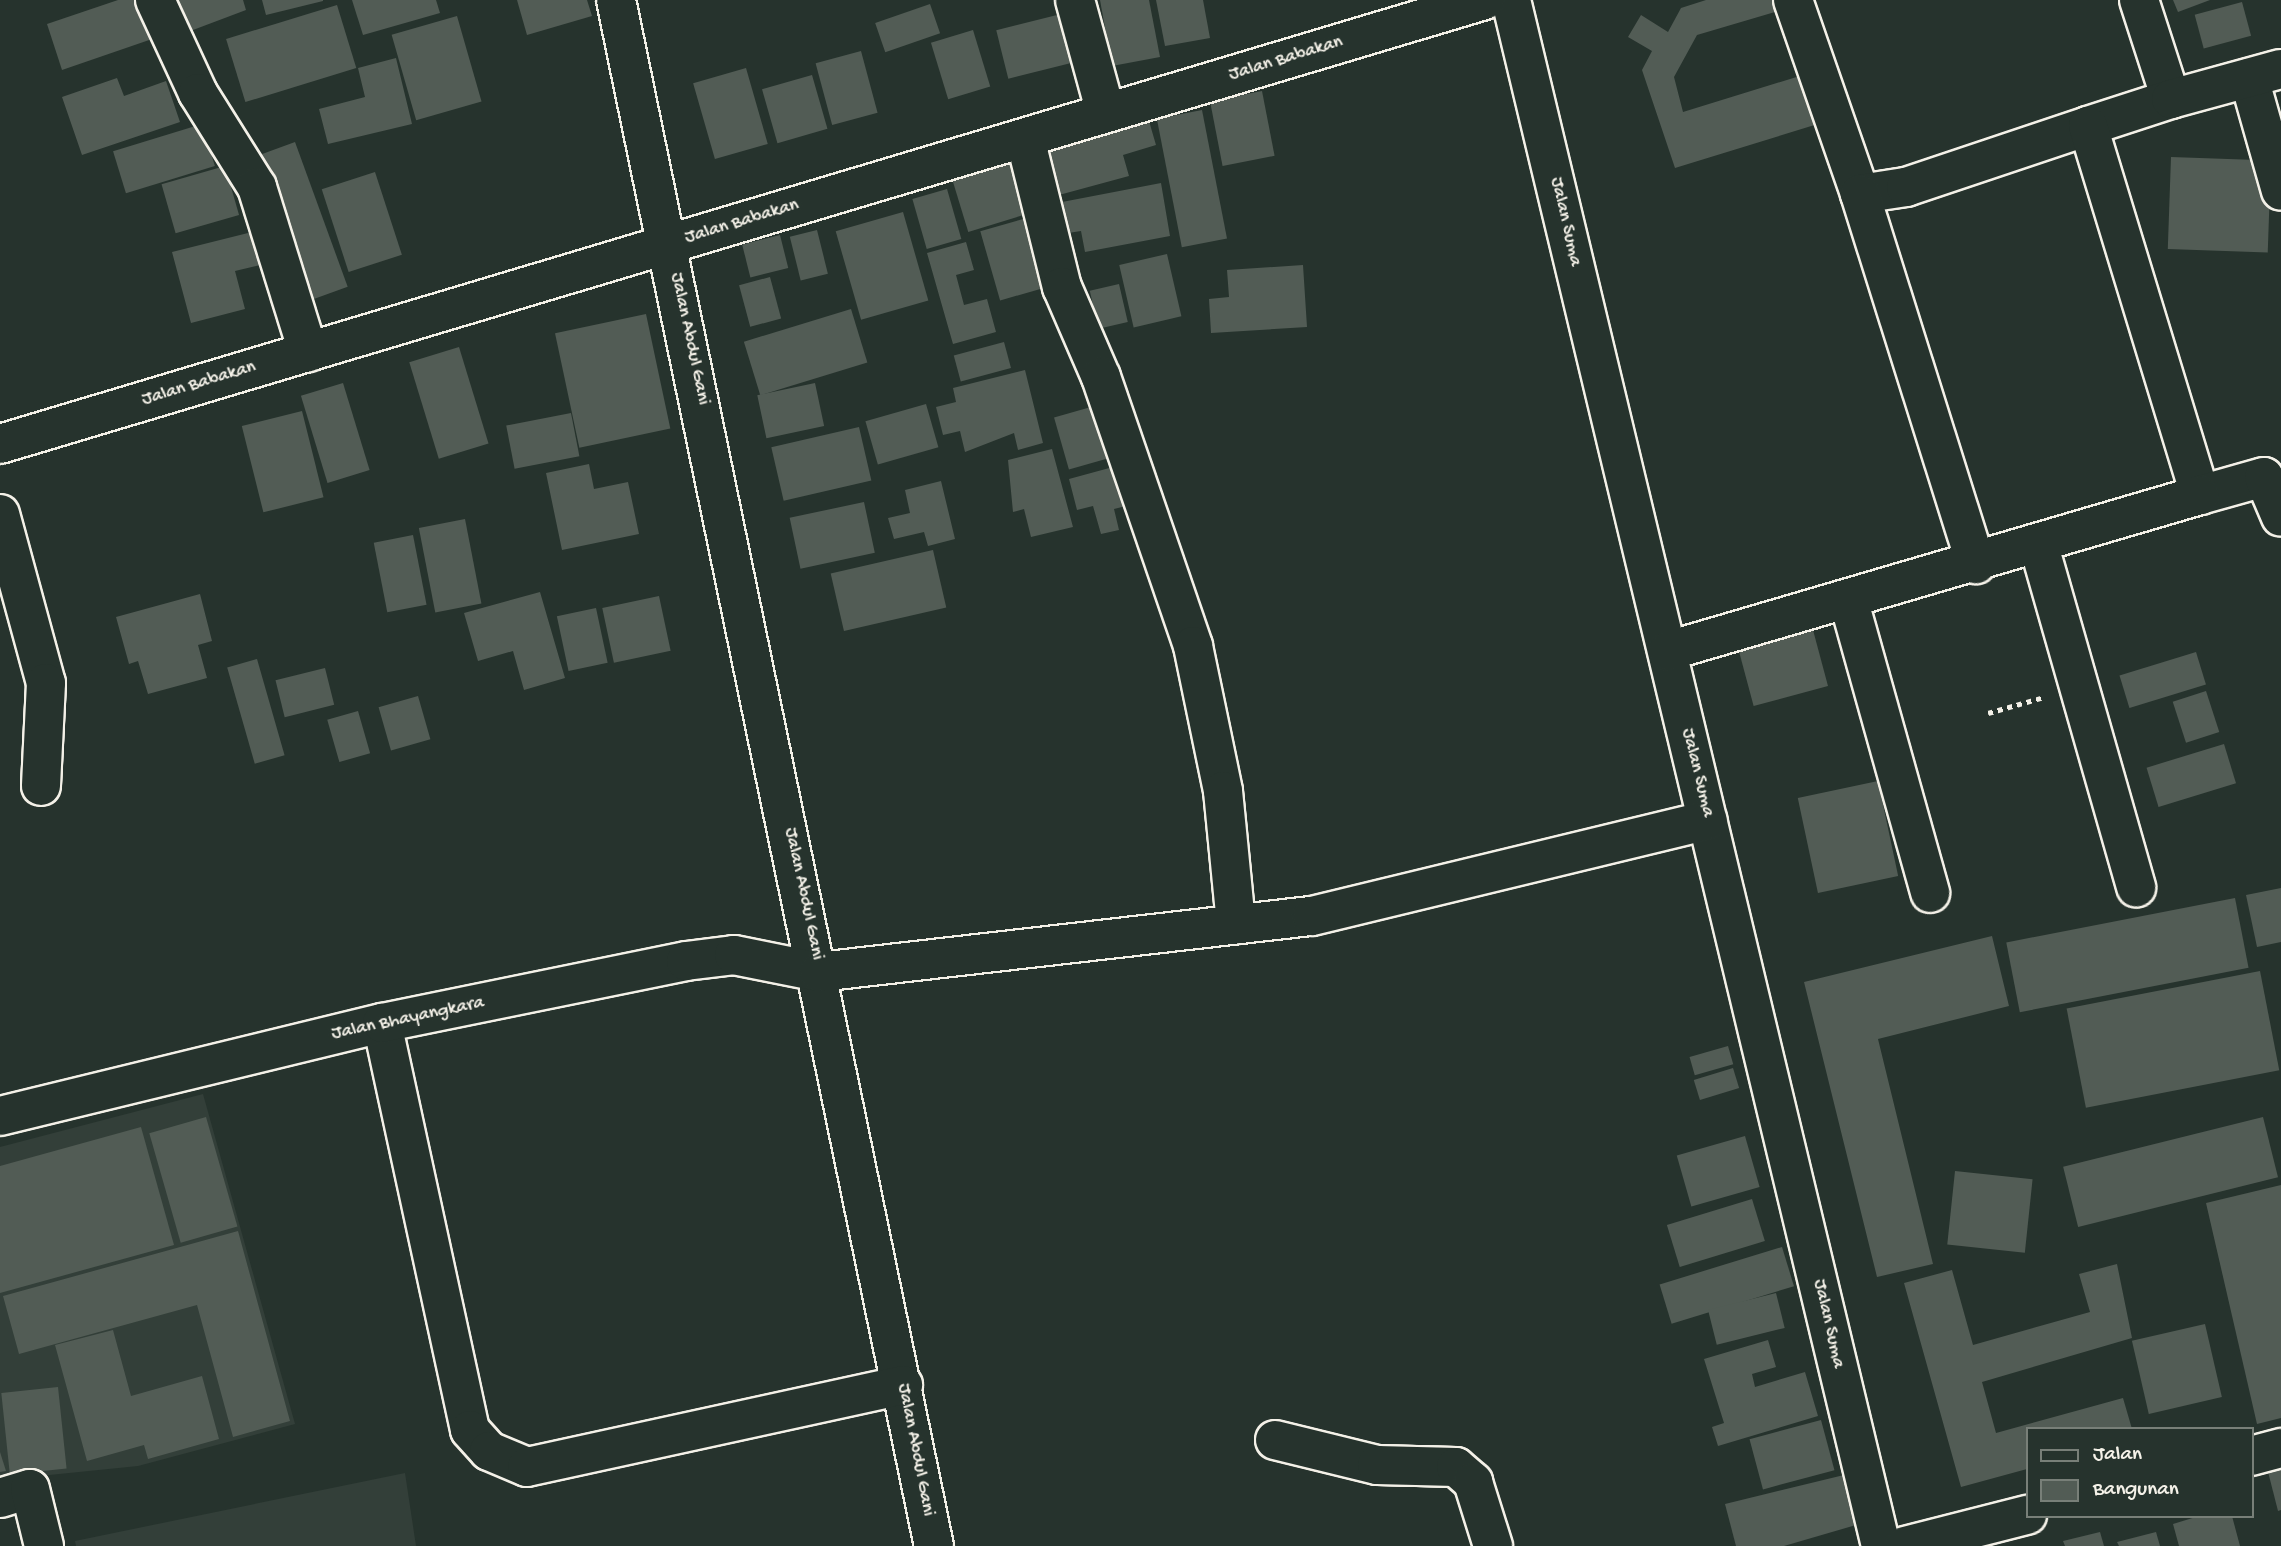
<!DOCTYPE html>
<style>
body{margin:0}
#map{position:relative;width:2281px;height:1546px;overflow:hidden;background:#26332d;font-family:"Gochi Hand",sans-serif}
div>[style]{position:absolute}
.built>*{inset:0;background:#333f39}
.building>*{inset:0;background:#525c55;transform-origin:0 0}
.path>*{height:4.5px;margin-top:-2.25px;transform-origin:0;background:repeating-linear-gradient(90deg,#f4f1e8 0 5px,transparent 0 10px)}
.roads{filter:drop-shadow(2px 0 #f4f1e8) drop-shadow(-2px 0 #f4f1e8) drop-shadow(0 2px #f4f1e8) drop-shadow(0 -2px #f4f1e8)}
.minor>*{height:38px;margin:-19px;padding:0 19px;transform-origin:19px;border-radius:19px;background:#26332d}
span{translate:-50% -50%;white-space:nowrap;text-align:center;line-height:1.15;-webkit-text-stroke:6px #26332d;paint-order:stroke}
.street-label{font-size:19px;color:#f4f1e8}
.legend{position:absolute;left:2026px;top:1427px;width:228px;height:91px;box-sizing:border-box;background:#26332d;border:2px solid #787f78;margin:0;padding:9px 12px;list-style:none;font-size:21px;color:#f4f1e8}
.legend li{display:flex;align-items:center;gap:14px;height:35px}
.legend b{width:35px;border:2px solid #787f78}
</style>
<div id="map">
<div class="built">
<div style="clip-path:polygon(203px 1094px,295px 1424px,138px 1466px,0 1480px,0 1147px)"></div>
<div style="clip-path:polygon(405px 1473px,416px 1546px,76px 1546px,75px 1541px)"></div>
</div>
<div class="building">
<div style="clip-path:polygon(118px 0,142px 0,155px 38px,62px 70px,47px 24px)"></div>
<div style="clip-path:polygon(173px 0,243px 0,246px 10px,185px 33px)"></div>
<div style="clip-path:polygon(262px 0,323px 0,323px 1px,266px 15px)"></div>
<div style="clip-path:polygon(352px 0,436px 0,440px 13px,363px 35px)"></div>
<div style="clip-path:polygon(517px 0,587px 0,592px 16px,527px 35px)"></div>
<div style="clip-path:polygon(1100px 0,1149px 0,1160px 57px,1112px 66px)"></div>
<div style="clip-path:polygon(1156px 0,1203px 0,1210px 38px,1165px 46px)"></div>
<div style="clip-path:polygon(1706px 0,1782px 0,1785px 9px,1697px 35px,1674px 77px,1683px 112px,1803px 75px,1821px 123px,1675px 168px,1642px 70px,1652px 51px,1628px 37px,1641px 15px,1668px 32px,1681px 8px)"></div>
<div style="clip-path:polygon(2173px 0,2210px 0,2178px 12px)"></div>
<div style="left:2242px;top:2px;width:35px;height:49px;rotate:75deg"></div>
<div style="left:930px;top:4px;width:31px;height:58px;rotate:71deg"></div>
<div style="left:337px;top:5px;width:66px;height:116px;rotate:73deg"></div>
<div style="left:1069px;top:12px;width:50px;height:75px;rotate:76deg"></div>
<div style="left:457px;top:16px;width:89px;height:68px;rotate:74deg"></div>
<div style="left:973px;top:30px;width:59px;height:44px;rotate:73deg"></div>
<div style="left:861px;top:51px;width:64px;height:47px;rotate:75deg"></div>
<div style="clip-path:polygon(396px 58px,412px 124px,328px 144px,319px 109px,365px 97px,358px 68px)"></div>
<div style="left:746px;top:68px;width:79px;height:55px;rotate:74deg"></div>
<div style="left:812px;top:75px;width:56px;height:52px;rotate:74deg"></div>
<div style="clip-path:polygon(117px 78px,124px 96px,166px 81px,180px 122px,82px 155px,62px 97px)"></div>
<div style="left:1262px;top:91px;width:66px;height:53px;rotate:79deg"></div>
<div style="left:1202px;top:110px;width:131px;height:46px;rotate:79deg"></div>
<div style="clip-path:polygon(1149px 121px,1156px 145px,1123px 155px,1129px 176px,1059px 195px,1047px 149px)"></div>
<div style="left:202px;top:124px;width:44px;height:93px;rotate:73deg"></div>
<div style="left:295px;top:142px;width:154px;height:47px;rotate:70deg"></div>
<div style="left:2171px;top:157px;width:100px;height:92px;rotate:2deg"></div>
<div style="left:1022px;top:158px;width:55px;height:73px;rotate:73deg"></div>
<div style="left:225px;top:166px;width:51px;height:66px;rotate:74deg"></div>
<div style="left:375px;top:172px;width:87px;height:56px;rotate:72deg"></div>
<div style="clip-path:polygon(1161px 183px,1170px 236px,1085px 252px,1081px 231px,1068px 233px,1062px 202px)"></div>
<div style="left:947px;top:189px;width:52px;height:36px;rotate:74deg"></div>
<div style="left:903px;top:212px;width:92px;height:70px;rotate:74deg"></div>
<div style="left:1037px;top:215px;width:72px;height:59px;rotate:74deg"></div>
<div style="clip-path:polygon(264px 229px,273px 262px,235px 271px,245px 309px,191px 323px,172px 252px)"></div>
<div style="left:817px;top:230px;width:45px;height:28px;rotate:76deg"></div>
<div style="left:780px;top:235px;width:34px;height:39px;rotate:76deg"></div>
<div style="clip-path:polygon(966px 242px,974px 270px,956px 275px,964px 305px,987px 299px,996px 332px,953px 344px,927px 253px)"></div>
<div style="left:1167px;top:254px;width:64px;height:49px;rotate:77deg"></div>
<div style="clip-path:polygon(1303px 265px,1307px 327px,1211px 333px,1209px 299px,1229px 297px,1227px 270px)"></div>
<div style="left:770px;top:277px;width:43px;height:32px;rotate:75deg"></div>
<div style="left:1119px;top:284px;width:39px;height:30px;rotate:77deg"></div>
<div style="left:851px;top:309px;width:56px;height:112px;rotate:73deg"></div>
<div style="left:646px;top:314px;width:117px;height:93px;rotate:78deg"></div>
<div style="left:1004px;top:342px;width:27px;height:52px;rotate:75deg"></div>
<div style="left:459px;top:347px;width:101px;height:52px;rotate:73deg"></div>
<div style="clip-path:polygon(1025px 370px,1043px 443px,1018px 450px,1014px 433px,965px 452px,960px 431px,943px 435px,936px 407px,956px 402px,953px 388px)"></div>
<div style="left:343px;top:383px;width:91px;height:44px;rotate:73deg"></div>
<div style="left:815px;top:383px;width:44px;height:59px;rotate:78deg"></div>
<div style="left:1105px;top:403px;width:54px;height:53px;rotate:74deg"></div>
<div style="left:926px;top:404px;width:45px;height:63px;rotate:74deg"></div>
<div style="left:302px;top:411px;width:89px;height:62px;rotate:76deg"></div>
<div style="left:571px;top:413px;width:44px;height:66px;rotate:79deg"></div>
<div style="left:859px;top:427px;width:55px;height:90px;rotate:77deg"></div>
<div style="clip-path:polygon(1052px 449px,1073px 527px,1031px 537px,1024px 509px,1013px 512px,1008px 460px)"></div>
<div style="clip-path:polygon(589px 464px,594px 489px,628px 482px,639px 534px,562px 550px,546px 473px)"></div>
<div style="clip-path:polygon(1124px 464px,1134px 504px,1114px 509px,1119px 530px,1101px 534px,1093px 506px,1077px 510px,1069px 479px)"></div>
<div style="clip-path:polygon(941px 481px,955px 539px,928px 546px,924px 532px,894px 539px,888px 518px,910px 513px,905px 490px)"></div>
<div style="left:864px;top:502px;width:52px;height:76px;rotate:78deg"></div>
<div style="left:465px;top:519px;width:86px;height:47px;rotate:79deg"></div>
<div style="left:413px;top:535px;width:71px;height:40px;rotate:79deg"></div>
<div style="left:933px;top:550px;width:59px;height:105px;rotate:77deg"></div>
<div style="clip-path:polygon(540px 592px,565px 678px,524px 690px,513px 651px,478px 661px,464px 613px)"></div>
<div style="clip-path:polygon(200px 594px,212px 641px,198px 645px,207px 678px,148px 694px,138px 661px,129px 664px,116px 617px)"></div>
<div style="left:659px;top:596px;width:56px;height:58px;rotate:78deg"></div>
<div style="left:596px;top:608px;width:56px;height:40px;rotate:78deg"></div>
<div style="left:1813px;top:630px;width:58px;height:77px;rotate:75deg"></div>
<div style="left:2196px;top:652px;width:34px;height:80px;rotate:73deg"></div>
<div style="left:257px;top:659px;width:100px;height:31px;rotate:74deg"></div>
<div style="left:325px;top:668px;width:38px;height:51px;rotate:76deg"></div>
<div style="left:2206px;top:691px;width:43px;height:35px;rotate:72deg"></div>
<div style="left:418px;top:696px;width:45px;height:41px;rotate:74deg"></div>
<div style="left:358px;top:711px;width:44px;height:32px;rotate:74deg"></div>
<div style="left:2224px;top:744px;width:41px;height:81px;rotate:73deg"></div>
<div style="left:1878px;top:781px;width:97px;height:82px;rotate:78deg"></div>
<div style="clip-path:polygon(2281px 888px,2281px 942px,2257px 947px,2246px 895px)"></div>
<div style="left:2235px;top:898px;width:71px;height:233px;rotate:79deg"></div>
<div style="clip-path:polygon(1992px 936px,2009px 1006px,1878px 1039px,1933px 1264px,1877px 1277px,1804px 982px)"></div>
<div style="left:2260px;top:971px;width:101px;height:197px;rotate:79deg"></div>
<div style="left:1728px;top:1046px;width:19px;height:40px;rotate:74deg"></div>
<div style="left:1733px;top:1068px;width:21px;height:41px;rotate:73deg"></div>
<div style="left:206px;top:1117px;width:114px;height:59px;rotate:74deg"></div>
<div style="left:2263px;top:1117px;width:62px;height:206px;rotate:76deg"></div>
<div style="clip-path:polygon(141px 1127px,174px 1245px,0 1293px,0 1166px)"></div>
<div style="left:1745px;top:1136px;width:53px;height:71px;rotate:74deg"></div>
<div style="left:1955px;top:1171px;width:78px;height:74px;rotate:6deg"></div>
<div style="clip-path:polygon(2281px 1185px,2281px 1418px,2257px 1424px,2206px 1203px)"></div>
<div style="left:1752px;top:1199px;width:44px;height:89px;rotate:73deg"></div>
<div style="clip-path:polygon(238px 1231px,290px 1421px,233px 1437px,197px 1305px,19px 1354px,3px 1296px)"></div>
<div style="left:1782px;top:1247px;width:41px;height:128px;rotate:73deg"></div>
<div style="clip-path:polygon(2117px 1264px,2132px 1338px,1982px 1382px,1996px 1433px,2123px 1398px,2132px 1429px,2027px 1429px,2027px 1469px,1961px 1487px,1904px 1283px,1952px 1270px,1973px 1345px,2090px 1312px,2079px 1274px)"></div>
<div style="left:1776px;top:1293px;width:36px;height:70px;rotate:76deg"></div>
<div style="left:2205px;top:1324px;width:75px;height:75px;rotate:77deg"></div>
<div style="clip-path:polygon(113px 1330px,131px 1396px,202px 1376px,219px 1439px,148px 1459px,144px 1445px,87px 1461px,55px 1345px)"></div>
<div style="clip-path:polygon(1768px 1340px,1776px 1367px,1752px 1374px,1755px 1387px,1805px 1372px,1818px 1416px,1718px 1446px,1712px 1427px,1724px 1423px,1704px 1359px)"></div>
<div style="left:58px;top:1387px;width:82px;height:57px;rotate:84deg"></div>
<div style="left:1821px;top:1420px;width:52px;height:74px;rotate:75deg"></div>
<div style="clip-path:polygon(0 1452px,6px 1471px,0 1472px)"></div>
<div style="clip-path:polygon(2281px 1456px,2281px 1510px,2278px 1511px,2265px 1460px)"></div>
<div style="clip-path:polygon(1844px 1475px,1856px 1525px,1784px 1546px,1736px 1546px,1725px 1504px)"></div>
<div style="clip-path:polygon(2199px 1516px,2232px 1516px,2240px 1546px,2179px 1546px,2173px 1524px)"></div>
<div style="clip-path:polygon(2100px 1532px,2104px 1546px,2065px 1546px,2063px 1541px)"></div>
<div style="clip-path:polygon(2156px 1532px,2160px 1546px,2119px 1546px,2117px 1542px)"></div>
</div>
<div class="path">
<div style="left:1988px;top:713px;width:58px;rotate:-15.9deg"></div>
</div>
<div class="roads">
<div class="minor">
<div style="left:155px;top:0;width:102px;rotate:65.2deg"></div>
<div style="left:198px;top:93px;width:111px;rotate:57.9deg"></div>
<div style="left:257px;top:187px;width:173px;rotate:72.8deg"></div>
<div style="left:616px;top:0;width:1578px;rotate:78.38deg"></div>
<div style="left:1075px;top:0;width:117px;rotate:74.7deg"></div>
<div style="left:1511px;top:0;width:1590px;rotate:76.54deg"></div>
<div style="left:1793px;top:0;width:205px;rotate:70.9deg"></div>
<div style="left:1860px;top:194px;width:47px;rotate:-8.7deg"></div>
<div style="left:1906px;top:187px;width:192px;rotate:-18.5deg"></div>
<div style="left:2139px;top:0;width:104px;rotate:72.1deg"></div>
<div style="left:2171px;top:99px;width:87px;rotate:162deg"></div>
<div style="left:2088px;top:126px;width:386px;rotate:73.1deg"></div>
<div style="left:2200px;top:495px;width:66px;rotate:-15.7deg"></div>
<div style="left:2264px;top:477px;width:43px;rotate:67deg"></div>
<div style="left:2249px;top:78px;width:117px;rotate:74.2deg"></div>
<div style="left:2171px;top:99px;width:114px;rotate:-15.3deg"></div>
<div style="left:1025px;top:138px;width:154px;rotate:76.1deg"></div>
<div style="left:1062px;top:287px;width:98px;rotate:66.6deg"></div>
<div style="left:1101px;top:377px;width:284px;rotate:71.1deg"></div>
<div style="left:1193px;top:646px;width:148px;rotate:78.3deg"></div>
<div style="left:1223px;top:791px;width:134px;rotate:84.4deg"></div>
<div style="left:1860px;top:194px;width:388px;rotate:72.6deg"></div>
<div style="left:0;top:444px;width:1550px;rotate:-16.65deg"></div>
<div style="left:0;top:514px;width:175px;rotate:74.8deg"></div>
<div style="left:46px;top:683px;width:103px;rotate:92.8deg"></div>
<div style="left:2039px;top:546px;width:355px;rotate:74.1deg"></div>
<div style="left:1849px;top:602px;width:302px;rotate:74.4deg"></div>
<div style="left:1668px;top:651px;width:554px;rotate:-16.34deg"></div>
<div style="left:382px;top:1023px;width:416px;rotate:77.8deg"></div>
<div style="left:470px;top:1430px;width:28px;rotate:48deg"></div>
<div style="left:489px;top:1451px;width:41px;rotate:22.8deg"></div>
<div style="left:527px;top:1467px;width:385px;rotate:-12.3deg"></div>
<div style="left:0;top:1116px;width:393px;rotate:-13.7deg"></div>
<div style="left:382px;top:1023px;width:310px;rotate:-11.5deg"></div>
<div style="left:686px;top:961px;width:48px;rotate:-7.1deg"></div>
<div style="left:734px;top:955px;width:87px;rotate:11.3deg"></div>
<div style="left:819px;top:972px;width:496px;rotate:-6.5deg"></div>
<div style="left:1312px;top:916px;width:407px;rotate:-13.6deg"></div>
<div style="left:1275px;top:1440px;width:105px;rotate:13.8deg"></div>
<div style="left:1377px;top:1465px;width:79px;rotate:1.5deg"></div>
<div style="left:1456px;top:1467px;width:23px;rotate:41deg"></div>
<div style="left:1473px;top:1482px;width:67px;rotate:72.6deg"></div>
<div style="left:2251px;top:1456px;width:31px;rotate:-15deg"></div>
<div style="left:0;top:1498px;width:31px;rotate:-17deg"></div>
<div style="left:30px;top:1489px;width:59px;rotate:76.2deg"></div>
<div style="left:1905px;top:1546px;width:126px;rotate:-14.3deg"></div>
</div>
</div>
<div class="street-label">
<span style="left:1286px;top:59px;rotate:-17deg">Jalan Babakan</span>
<span style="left:742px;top:222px;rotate:-17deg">Jalan Babakan</span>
<span style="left:1565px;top:222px;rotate:77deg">Jalan Suma</span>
<span style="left:689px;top:339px;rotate:78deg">Jalan Abdul Gani</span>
<span style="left:199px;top:384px;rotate:-17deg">Jalan Babakan</span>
<span style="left:1697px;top:773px;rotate:76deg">Jalan Suma</span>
<span style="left:803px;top:894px;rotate:78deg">Jalan Abdul Gani</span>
<span style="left:408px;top:1019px;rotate:-12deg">Jalan Bhayangkara</span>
<span style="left:1828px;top:1324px;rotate:77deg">Jalan Suma</span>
<span style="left:915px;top:1450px;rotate:79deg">Jalan Abdul Gani</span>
</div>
<ul class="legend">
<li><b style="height:9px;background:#26332d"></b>Jalan</li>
<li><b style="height:19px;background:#525c55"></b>Bangunan</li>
</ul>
</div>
